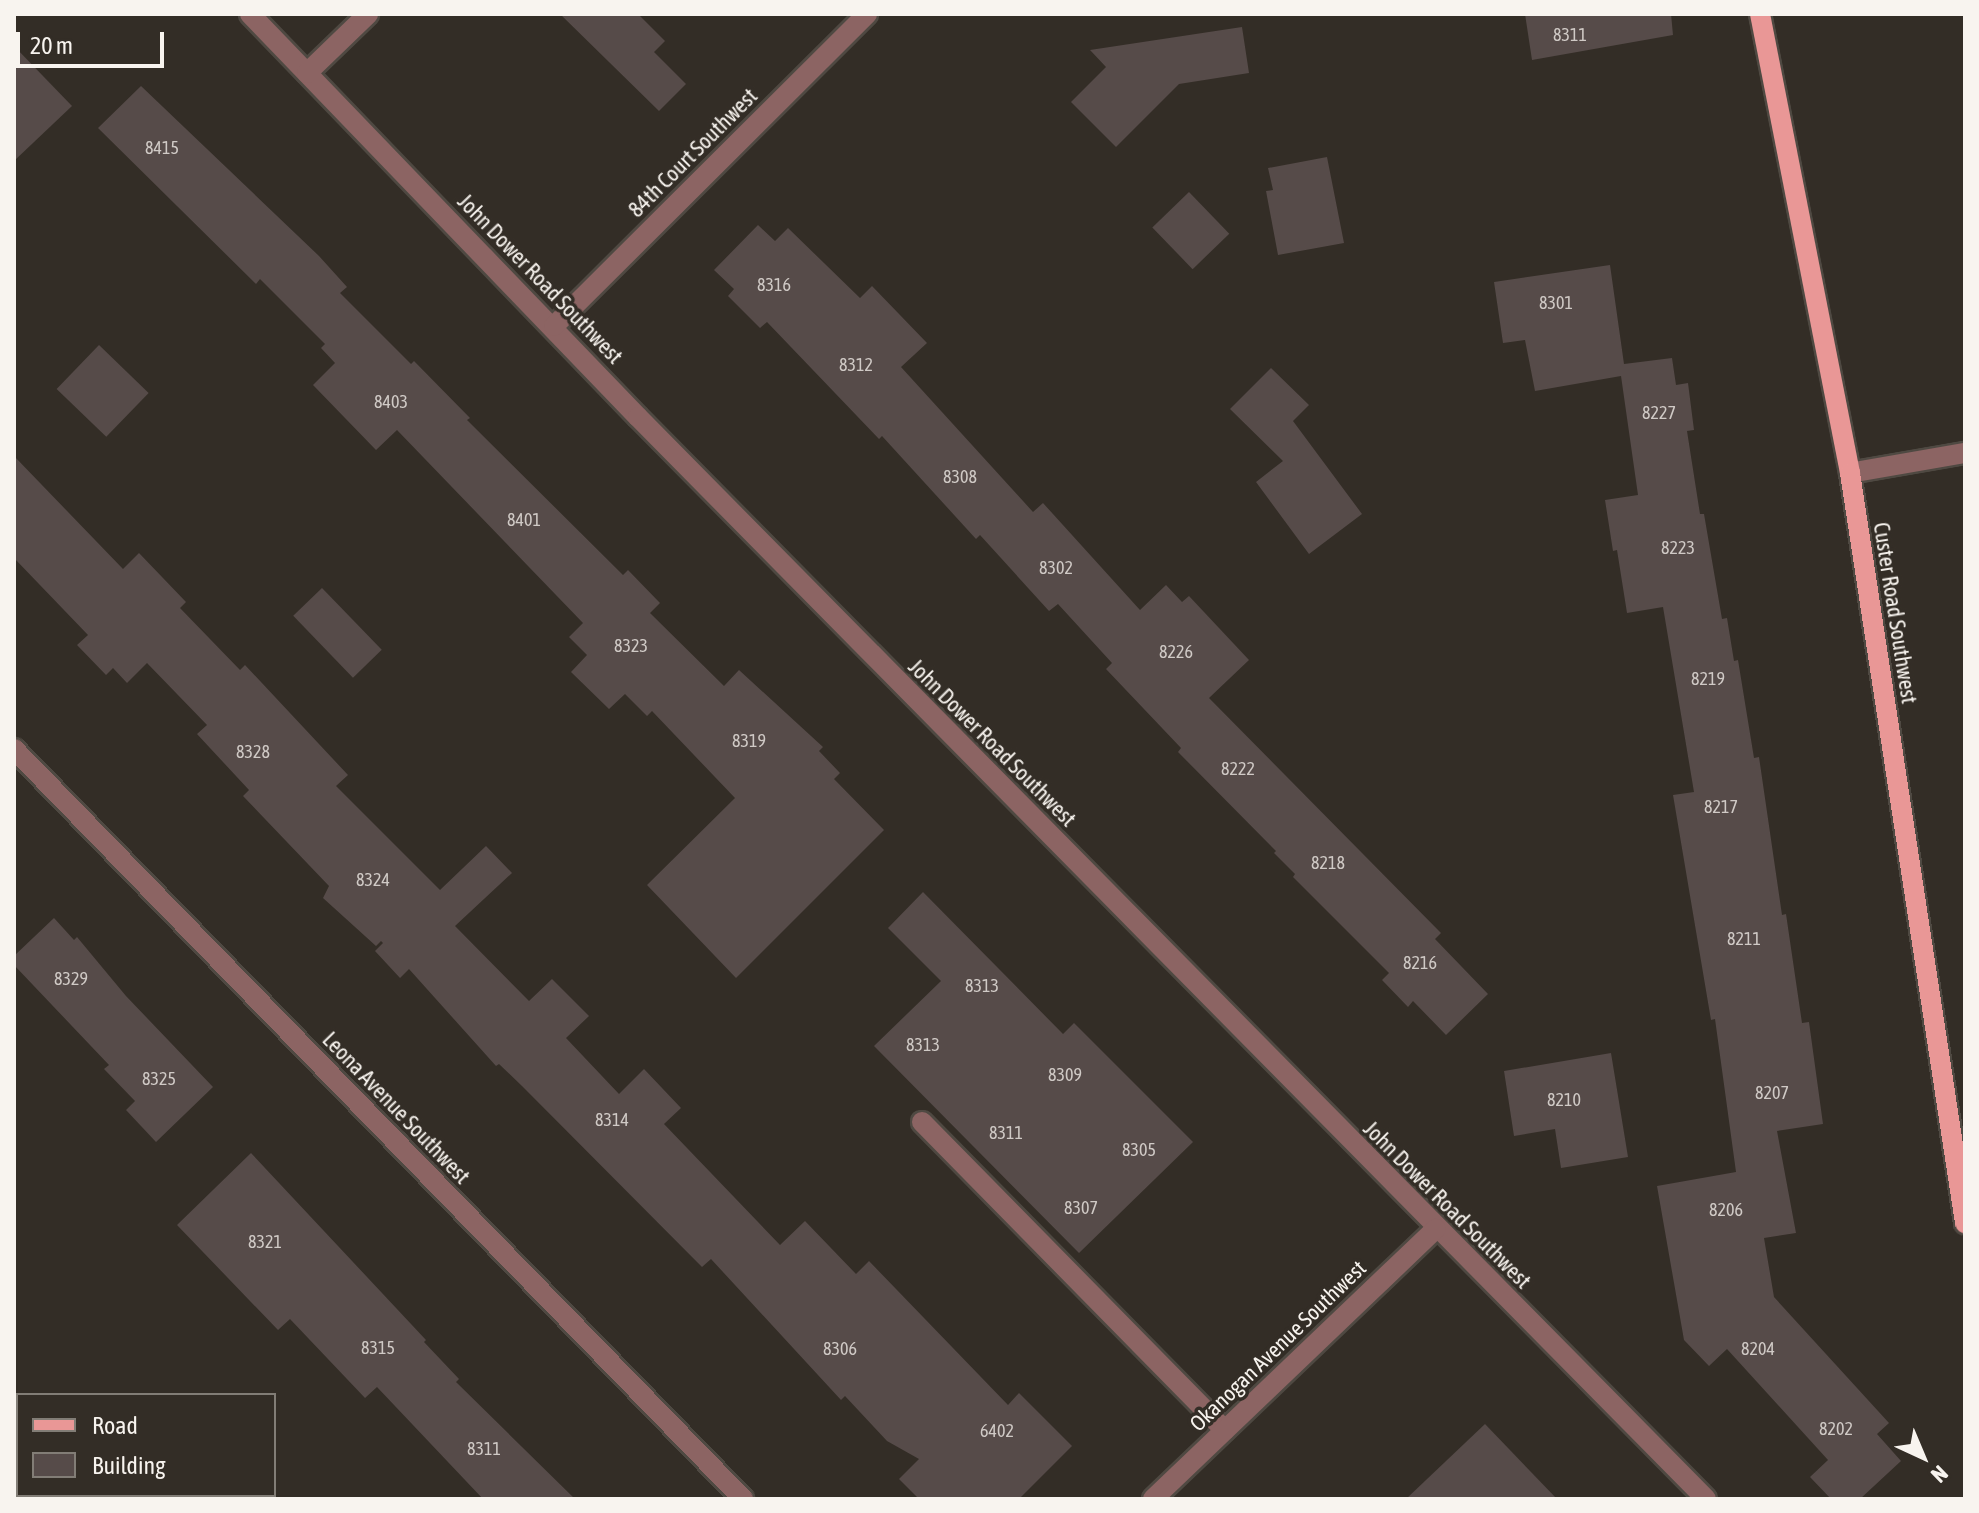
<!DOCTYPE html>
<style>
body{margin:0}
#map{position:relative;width:1979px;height:1513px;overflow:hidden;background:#332d26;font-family:"Asap Condensed",sans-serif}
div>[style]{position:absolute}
.building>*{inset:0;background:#564b49;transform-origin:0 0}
.roads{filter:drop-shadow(2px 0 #4f4942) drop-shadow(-2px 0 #4f4942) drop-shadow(0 2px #4f4942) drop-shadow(0 -2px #4f4942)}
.minor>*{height:20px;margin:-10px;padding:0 10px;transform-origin:10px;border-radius:10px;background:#8c6463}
.major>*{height:20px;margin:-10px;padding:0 10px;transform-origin:10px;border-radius:10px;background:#e99796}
span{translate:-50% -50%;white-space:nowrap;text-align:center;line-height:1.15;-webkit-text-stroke:7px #332d26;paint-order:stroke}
.number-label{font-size:18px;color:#d0cac6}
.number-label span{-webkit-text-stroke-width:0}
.street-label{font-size:22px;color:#f8f4ef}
.frame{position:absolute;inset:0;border:16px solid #f8f4ef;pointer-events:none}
.legend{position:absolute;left:16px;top:1393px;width:260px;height:104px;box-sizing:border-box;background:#332d26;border:2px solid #827d76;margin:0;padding:10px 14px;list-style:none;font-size:24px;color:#f8f4ef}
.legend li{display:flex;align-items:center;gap:16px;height:40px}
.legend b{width:40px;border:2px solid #827d76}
.north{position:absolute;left:1883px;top:1417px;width:80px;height:80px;-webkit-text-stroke:6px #332d26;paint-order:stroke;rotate:136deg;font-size:22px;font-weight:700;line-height:32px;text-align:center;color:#f8f4ef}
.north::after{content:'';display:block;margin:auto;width:28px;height:36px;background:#f8f4ef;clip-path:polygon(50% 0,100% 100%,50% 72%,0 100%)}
.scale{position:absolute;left:16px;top:32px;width:148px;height:36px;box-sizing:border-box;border:4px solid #f8f4ef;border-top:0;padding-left:10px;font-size:24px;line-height:28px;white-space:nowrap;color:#f8f4ef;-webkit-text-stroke:6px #332d26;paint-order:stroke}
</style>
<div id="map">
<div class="building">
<div style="clip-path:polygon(560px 14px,638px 14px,665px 41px,654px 52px,686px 84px,659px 111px)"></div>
<div style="clip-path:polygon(1525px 14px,1671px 14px,1673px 35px,1532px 60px)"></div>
<div style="clip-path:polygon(1242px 27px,1249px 73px,1179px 84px,1116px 147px,1071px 102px,1106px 67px,1090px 50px)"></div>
<div style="clip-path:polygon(14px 46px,72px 106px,14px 161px)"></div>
<div style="clip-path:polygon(141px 86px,319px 256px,347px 287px,340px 293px,411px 364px,414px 361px,470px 418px,467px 420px,623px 575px,628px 570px,660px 603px,650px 613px,724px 686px,739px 670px,823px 747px,819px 751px,840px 773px,834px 779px,884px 830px,736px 978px,647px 885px,735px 798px,652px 711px,647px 716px,625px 694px,609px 709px,571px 672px,587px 655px,569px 637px,583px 623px,397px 430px,376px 450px,313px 385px,335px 363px,321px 348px,325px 344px,260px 279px,256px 284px,98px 128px)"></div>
<div style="clip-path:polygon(1327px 157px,1344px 243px,1278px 255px,1266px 191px,1273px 190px,1268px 168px)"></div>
<div style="left:1189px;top:192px;width:58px;height:51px;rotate:46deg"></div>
<div style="clip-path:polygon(758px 225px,775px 241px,788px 228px,860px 298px,872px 286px,927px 343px,901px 367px,1033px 512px,1043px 503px,1140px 610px,1166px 585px,1182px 602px,1189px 596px,1249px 660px,1209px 698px,1441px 933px,1435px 939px,1488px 994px,1446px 1035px,1413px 1001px,1408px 1007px,1382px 980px,1389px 973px,1293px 877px,1295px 874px,1274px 853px,1276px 851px,1178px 752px,1181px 748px,1106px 669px,1112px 663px,1058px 604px,1049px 611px,980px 535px,976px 539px,882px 436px,879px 439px,767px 322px,760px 328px,728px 296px,734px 289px,714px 270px)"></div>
<div style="clip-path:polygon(1610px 265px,1624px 364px,1672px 358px,1676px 385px,1688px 383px,1694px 430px,1687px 431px,1700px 514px,1704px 514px,1722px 619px,1727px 618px,1734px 661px,1738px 660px,1754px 758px,1759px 757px,1782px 915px,1786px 914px,1802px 1023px,1809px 1022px,1823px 1124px,1777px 1131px,1796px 1233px,1764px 1238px,1774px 1297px,1889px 1423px,1877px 1434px,1901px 1461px,1860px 1499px,1831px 1499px,1810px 1477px,1828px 1460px,1727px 1349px,1709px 1366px,1684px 1340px,1657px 1186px,1736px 1172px,1715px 1019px,1711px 1020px,1673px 795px,1694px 792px,1663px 607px,1627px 613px,1617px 550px,1613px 551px,1605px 500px,1638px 495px,1621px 376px,1535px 391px,1525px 340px,1503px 343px,1494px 282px)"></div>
<div style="left:99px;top:345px;width:69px;height:61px;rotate:44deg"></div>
<div style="clip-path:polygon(1271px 368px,1309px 405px,1293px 421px,1362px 514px,1309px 554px,1256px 482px,1283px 461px,1230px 409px)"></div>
<div style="clip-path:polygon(14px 456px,123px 569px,139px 553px,186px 602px,180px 608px,240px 670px,245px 665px,348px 775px,336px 786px,440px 890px,486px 846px,512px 873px,455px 926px,529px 1001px,552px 979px,589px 1016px,566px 1038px,619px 1094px,644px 1069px,681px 1108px,664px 1124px,780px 1245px,805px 1221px,856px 1274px,869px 1261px,1008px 1405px,1019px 1393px,1072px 1446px,1019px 1499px,919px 1499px,899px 1479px,919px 1459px,887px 1441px,845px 1396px,841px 1400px,711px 1259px,702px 1267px,522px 1086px,499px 1064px,496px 1066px,409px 969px,400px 978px,375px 951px,383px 943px,381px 941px,376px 946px,323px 898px,329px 886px,243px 796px,249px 790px,197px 734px,207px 725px,147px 663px,127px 683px,113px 668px,106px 675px,77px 645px,88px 635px,14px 558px)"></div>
<div style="left:322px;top:588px;width:86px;height:40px;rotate:46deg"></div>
<div style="clip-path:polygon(923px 892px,1063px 1034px,1074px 1023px,1193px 1142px,1079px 1253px,874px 1046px,941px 981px,888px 928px)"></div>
<div style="clip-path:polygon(54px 918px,74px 940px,77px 937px,126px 996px,213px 1087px,156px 1142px,126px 1110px,135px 1101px,104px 1069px,109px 1065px,14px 965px,14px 956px)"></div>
<div style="clip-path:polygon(1611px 1053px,1628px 1157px,1561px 1168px,1555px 1129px,1514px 1136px,1504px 1071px)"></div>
<div style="clip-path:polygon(251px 1153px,426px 1340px,424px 1342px,459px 1379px,456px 1382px,575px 1499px,483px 1499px,377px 1387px,365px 1398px,290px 1319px,278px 1330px,177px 1225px)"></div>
<div style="clip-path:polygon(1485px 1424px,1557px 1499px,1406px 1499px)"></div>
</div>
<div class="roads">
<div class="minor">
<div style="left:250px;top:14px;width:559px;rotate:46.09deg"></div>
<div style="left:638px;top:417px;width:1520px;rotate:45.37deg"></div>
<div style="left:307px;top:73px;width:85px;rotate:-44deg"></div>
<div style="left:554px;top:326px;width:442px;rotate:-44.9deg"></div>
<div style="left:1850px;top:473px;width:117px;rotate:-9.9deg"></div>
<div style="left:14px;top:749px;width:1046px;rotate:45.81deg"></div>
<div style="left:922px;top:1122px;width:432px;rotate:45.5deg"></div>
<div style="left:1153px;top:1499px;width:391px;rotate:-43.7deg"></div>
</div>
<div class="major">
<div style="left:1760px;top:14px;width:468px;rotate:78.9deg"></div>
<div style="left:1850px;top:473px;width:759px;rotate:81.28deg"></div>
</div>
</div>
<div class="number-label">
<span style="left:1570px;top:35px">8311</span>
<span style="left:162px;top:148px">8415</span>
<span style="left:774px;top:285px">8316</span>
<span style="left:1556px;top:303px">8301</span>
<span style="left:856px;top:365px">8312</span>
<span style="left:391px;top:402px">8403</span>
<span style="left:1659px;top:413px">8227</span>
<span style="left:960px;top:477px">8308</span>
<span style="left:524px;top:520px">8401</span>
<span style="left:1678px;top:548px">8223</span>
<span style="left:1056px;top:568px">8302</span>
<span style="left:631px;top:646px">8323</span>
<span style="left:1176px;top:652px">8226</span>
<span style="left:1708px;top:679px">8219</span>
<span style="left:749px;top:741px">8319</span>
<span style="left:253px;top:752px">8328</span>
<span style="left:1238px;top:769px">8222</span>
<span style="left:1721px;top:807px">8217</span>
<span style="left:1328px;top:863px">8218</span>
<span style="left:373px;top:880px">8324</span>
<span style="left:1744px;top:939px">8211</span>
<span style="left:1420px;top:963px">8216</span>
<span style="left:71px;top:979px">8329</span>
<span style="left:982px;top:986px">8313</span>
<span style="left:923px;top:1045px">8313</span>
<span style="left:1065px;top:1075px">8309</span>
<span style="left:159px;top:1079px">8325</span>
<span style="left:1772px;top:1093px">8207</span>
<span style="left:1564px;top:1100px">8210</span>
<span style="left:612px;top:1120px">8314</span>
<span style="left:1006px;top:1133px">8311</span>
<span style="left:1139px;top:1150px">8305</span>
<span style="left:1081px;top:1208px">8307</span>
<span style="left:1726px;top:1210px">8206</span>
<span style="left:265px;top:1242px">8321</span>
<span style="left:378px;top:1348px">8315</span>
<span style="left:840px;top:1349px">8306</span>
<span style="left:1758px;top:1349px">8204</span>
<span style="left:1836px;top:1429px">8202</span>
<span style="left:997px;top:1431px">6402</span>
<span style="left:484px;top:1449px">8311</span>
</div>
<div class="street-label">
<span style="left:693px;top:153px;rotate:-45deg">84th Court Southwest</span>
<span style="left:540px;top:279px;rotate:46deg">John Dower Road Southwest</span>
<span style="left:1895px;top:613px;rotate:81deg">Custer Road Southwest</span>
<span style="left:992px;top:743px;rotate:45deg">John Dower Road Southwest</span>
<span style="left:396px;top:1108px;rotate:46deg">Leona Avenue Southwest</span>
<span style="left:1447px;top:1205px;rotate:45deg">John Dower Road Southwest</span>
<span style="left:1278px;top:1346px;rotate:-44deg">Okanogan Avenue Southwest</span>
</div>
<div class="frame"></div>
<ul class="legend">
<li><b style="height:10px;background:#e99796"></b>Road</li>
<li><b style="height:22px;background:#564b49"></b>Building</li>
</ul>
<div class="north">N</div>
<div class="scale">20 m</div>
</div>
